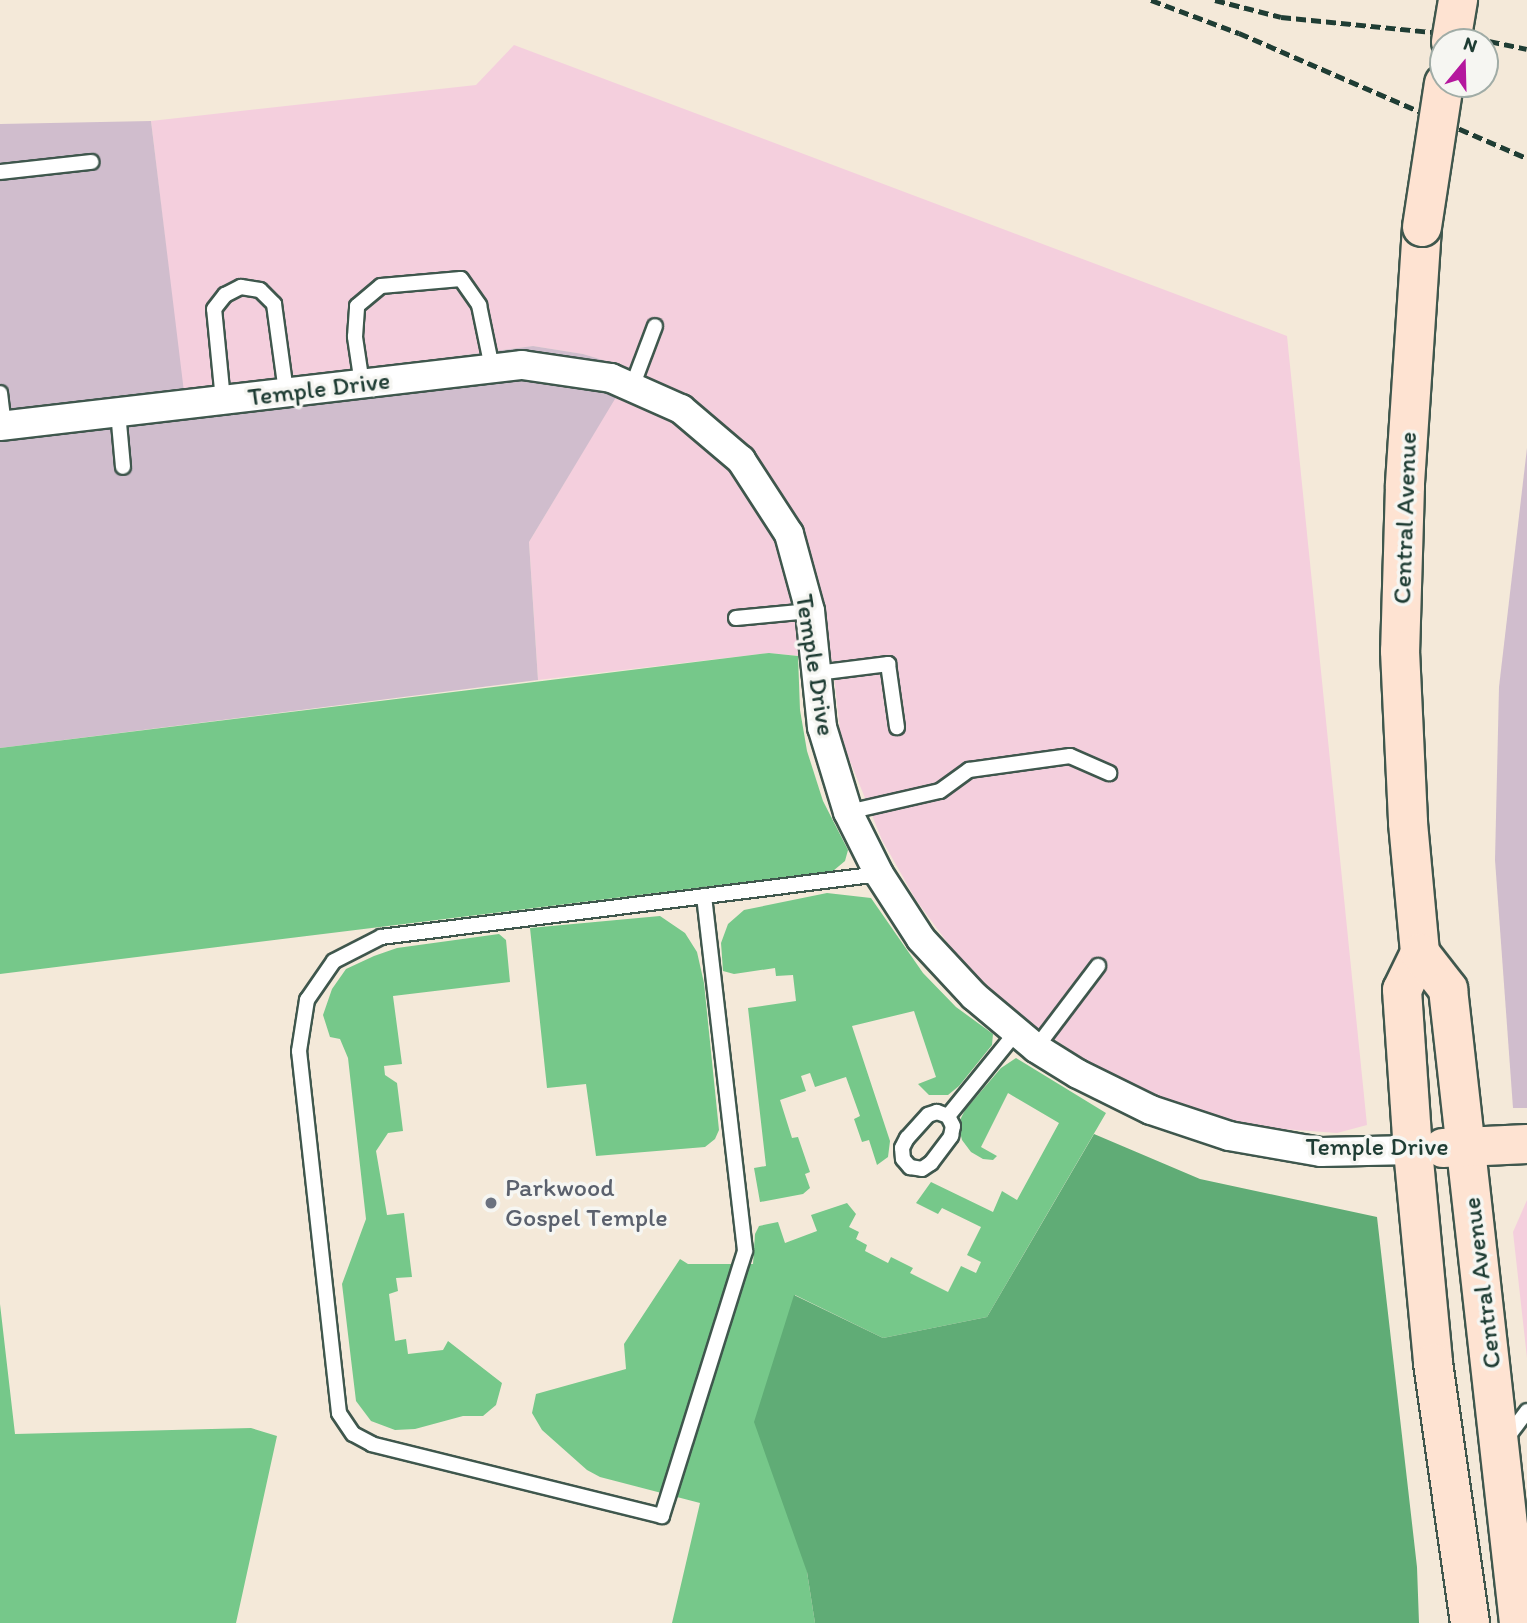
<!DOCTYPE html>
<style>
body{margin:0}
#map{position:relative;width:1527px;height:1623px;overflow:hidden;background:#f4e9d9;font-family:Itim,sans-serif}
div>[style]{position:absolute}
.built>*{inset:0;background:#f4cfdd}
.industrial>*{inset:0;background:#d0bdcd}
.green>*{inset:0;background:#76c88a}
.forest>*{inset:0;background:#60ac76}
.roads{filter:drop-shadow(2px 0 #3f574d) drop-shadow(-2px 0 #3f574d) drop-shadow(0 2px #3f574d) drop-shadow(0 -2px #3f574d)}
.lane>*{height:14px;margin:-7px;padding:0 7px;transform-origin:7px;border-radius:7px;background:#fff}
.street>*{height:28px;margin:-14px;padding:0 14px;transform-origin:14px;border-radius:14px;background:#fff}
.secondary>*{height:38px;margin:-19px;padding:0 19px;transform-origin:19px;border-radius:19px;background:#fee3d2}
.rail>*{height:5px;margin-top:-2.5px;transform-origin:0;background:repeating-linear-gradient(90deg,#1f3d34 0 10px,transparent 0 15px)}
.bridges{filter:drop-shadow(2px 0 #3f574d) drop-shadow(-2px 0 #3f574d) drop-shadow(0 2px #3f574d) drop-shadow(0 -2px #3f574d)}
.secondary-bridge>*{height:38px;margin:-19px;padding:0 19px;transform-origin:19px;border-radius:19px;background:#fee3d2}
.dots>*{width:19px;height:19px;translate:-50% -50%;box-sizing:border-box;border:4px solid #f6f6f2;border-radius:50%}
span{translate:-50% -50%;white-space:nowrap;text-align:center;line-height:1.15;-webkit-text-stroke:7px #f6f6f2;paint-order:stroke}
.street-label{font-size:26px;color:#1f3d34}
.worship-label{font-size:26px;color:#5b616d}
.left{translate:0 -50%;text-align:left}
.north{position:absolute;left:1429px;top:28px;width:70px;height:70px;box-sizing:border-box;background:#f6f6f2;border:2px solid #a0aca6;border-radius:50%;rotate:19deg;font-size:19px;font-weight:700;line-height:28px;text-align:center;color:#1f3d34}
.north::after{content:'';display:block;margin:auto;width:24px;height:32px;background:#b5179e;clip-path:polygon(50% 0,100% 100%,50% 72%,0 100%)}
</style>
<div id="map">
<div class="built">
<div style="clip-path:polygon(514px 45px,1287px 336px,1367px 1125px,1337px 1133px,1269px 1128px,1201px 1115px,1110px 1076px,1028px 1022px,961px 961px,916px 900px,882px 840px,841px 739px,832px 659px,769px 653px,538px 680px,529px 542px,632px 369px,583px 354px,533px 346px,183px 392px,151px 121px,476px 85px)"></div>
<div style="clip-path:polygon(1527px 1200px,1527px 1358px,1513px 1232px)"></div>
</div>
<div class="industrial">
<div style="clip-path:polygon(151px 121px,184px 392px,533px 346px,583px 354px,633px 369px,529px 542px,538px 680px,0 748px,0 124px)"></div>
<div style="clip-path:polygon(1527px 448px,1527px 1108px,1513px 1108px,1495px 860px,1499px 687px)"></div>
</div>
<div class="green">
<div style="clip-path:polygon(769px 653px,798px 656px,800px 710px,807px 751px,823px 801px,848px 850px,845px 861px,833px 871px,0 974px,0 748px)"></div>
<div style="clip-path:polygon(827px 893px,871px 898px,923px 973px,956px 1007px,993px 1034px,992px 1045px,959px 1086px,948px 1095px,929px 1095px,918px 1084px,936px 1077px,914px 1011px,852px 1026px,890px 1141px,888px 1157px,877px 1165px,869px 1140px,862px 1142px,854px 1119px,860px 1116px,846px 1077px,815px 1087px,810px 1073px,801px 1076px,806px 1091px,780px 1100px,792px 1138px,798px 1137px,810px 1172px,805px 1174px,810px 1188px,803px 1194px,760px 1202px,754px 1168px,766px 1166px,748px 1008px,796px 1001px,793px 975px,776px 976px,775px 968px,734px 974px,723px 971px,721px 943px,728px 924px,744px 910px)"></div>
<div style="clip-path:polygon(660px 916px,685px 933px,697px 952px,704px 983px,719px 1130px,715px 1139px,705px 1147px,596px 1156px,586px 1084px,547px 1088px,530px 928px)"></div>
<div style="clip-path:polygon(499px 934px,506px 940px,510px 982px,393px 996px,402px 1064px,384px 1066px,385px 1075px,397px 1083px,403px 1131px,388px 1133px,376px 1151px,387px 1215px,404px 1213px,412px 1277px,396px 1278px,398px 1291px,389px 1294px,395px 1341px,406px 1339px,408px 1354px,443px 1350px,448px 1341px,502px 1383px,496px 1405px,483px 1416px,463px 1416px,415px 1429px,395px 1430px,371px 1421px,356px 1401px,342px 1284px,366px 1219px,348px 1058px,340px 1039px,330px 1037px,323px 1015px,332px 989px,346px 969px,374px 956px,397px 948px)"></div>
<div style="clip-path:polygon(1016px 1058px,1106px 1113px,987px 1317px,883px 1338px,795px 1295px,807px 1572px,815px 1623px,672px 1623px,700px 1503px,600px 1477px,587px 1470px,542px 1430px,532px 1413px,536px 1394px,626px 1369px,624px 1344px,680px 1259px,688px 1264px,753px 1264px,755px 1234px,759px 1226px,778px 1222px,785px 1243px,817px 1231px,811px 1215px,847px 1203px,856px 1214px,849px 1227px,859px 1232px,856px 1239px,867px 1245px,865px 1251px,888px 1263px,891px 1257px,913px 1268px,910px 1273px,948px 1292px,961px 1266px,976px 1273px,981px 1262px,967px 1255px,981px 1227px,942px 1208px,938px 1214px,916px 1203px,931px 1182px,993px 1212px,1002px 1191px,1017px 1200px,1059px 1123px,1008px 1093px,981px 1147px,997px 1156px,993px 1160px,983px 1159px,971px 1152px,962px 1140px,958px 1124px,965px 1110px,1001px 1068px)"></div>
<div style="clip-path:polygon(0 1304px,15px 1434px,251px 1428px,277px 1436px,236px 1623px,0 1623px)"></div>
</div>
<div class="forest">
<div style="clip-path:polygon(1094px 1134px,1200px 1179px,1377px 1217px,1417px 1567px,1419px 1623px,815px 1623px,807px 1572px,754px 1422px,794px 1295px,883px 1338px,987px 1317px)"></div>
</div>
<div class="roads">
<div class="lane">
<div style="left:0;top:172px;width:92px;rotate:-6.3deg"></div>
<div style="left:362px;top:384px;width:48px;rotate:-98.5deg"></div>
<div style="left:355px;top:337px;width:31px;rotate:-86deg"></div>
<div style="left:357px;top:306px;width:31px;rotate:-40deg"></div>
<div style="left:381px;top:286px;width:80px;rotate:-5deg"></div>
<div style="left:461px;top:279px;width:32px;rotate:55deg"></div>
<div style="left:479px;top:305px;width:64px;rotate:78.3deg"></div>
<div style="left:632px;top:387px;width:65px;rotate:-69.3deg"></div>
<div style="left:0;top:393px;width:32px;rotate:83deg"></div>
<div style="left:223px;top:400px;width:91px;rotate:-95.6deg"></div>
<div style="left:214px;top:309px;width:18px;rotate:-52deg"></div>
<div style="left:225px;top:295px;width:18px;rotate:-27deg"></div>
<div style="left:241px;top:287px;width:19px;rotate:9deg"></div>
<div style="left:260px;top:290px;width:20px;rotate:45deg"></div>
<div style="left:274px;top:304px;width:89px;rotate:82.2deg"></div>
<div style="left:118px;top:412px;width:55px;rotate:84.8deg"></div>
<div style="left:736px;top:618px;width:74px;rotate:-5.4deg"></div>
<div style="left:817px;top:673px;width:72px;rotate:-7.2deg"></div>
<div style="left:888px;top:664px;width:64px;rotate:81.9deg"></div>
<div style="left:848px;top:812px;width:94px;rotate:-12.9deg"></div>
<div style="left:940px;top:791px;width:36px;rotate:-36deg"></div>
<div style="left:969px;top:770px;width:102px;rotate:-7.9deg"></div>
<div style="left:1070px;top:756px;width:43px;rotate:23.6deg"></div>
<div style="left:704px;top:896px;width:357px;rotate:83.4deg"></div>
<div style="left:745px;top:1251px;width:278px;rotate:107.4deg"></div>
<div style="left:662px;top:1516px;width:299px;rotate:-166.1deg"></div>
<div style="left:372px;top:1444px;width:21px;rotate:-152deg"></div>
<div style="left:353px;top:1434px;width:25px;rotate:-124deg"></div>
<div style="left:339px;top:1413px;width:364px;rotate:-96.3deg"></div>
<div style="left:299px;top:1051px;width:52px;rotate:-81.1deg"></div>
<div style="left:307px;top:1000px;width:47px;rotate:-55.3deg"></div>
<div style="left:334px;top:961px;width:53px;rotate:-27.1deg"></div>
<div style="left:381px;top:937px;width:502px;rotate:-7.21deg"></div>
<div style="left:1036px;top:1048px;width:103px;rotate:-52.9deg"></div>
<div style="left:948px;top:1116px;width:12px;rotate:-160deg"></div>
<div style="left:937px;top:1112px;width:9px;rotate:162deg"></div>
<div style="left:928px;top:1115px;width:31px;rotate:132deg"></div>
<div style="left:907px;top:1138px;width:11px;rotate:117deg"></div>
<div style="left:902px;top:1148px;width:11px;rotate:85deg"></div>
<div style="left:903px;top:1159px;width:11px;rotate:49deg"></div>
<div style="left:910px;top:1167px;width:12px;rotate:9deg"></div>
<div style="left:922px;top:1169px;width:11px;rotate:-34deg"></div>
<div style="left:931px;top:1163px;width:34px;rotate:-53deg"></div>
<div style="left:951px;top:1136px;width:10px;rotate:-79deg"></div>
<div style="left:953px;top:1126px;width:11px;rotate:-117deg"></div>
<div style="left:948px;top:1116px;width:109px;rotate:-50.9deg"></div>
<div style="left:1506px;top:1439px;width:35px;rotate:-53deg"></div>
</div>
<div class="street">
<div style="left:0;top:426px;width:526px;rotate:-6.67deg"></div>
<div style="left:522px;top:365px;width:90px;rotate:8.3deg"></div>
<div style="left:611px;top:378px;width:77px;rotate:23.9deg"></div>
<div style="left:681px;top:409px;width:79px;rotate:40.4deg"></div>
<div style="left:741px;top:460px;width:88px;rotate:57deg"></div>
<div style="left:789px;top:534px;width:80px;rotate:74.7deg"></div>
<div style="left:810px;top:611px;width:117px;rotate:84.1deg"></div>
<div style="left:822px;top:727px;width:89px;rotate:73deg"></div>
<div style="left:848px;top:812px;width:69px;rotate:63.4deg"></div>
<div style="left:879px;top:874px;width:77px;rotate:57.1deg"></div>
<div style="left:921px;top:939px;width:78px;rotate:47.1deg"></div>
<div style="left:974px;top:996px;width:81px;rotate:40deg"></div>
<div style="left:1036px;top:1048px;width:49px;rotate:31.8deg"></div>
<div style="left:1078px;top:1074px;width:81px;rotate:26.3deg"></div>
<div style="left:1151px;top:1110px;width:82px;rotate:18.4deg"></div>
<div style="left:1229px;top:1136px;width:93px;rotate:9.9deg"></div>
<div style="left:1321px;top:1152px;width:92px;rotate:-1.2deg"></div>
</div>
<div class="secondary">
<div style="left:1422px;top:227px;width:260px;rotate:93.8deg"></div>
<div style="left:1405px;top:486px;width:165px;rotate:91.7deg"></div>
<div style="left:1400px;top:651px;width:172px;rotate:87.3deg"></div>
<div style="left:1408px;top:823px;width:131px;rotate:84.7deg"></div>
<div style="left:1420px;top:953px;width:41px;rotate:115.9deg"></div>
<div style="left:1402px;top:990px;width:160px;rotate:86.1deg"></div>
<div style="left:1413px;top:1150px;width:214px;rotate:84.6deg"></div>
<div style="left:1433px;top:1363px;width:263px;rotate:81.9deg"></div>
<div style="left:1420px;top:953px;width:46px;rotate:52.1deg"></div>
<div style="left:1448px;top:989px;width:638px;rotate:83.61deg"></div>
<div style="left:1443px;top:1148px;width:84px;rotate:-2.7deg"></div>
</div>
</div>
<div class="rail">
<div style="left:1151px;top:0;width:94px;rotate:20.6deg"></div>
<div style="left:1239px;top:33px;width:314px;rotate:23.5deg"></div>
<div style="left:1215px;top:0;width:68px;rotate:14.4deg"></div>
<div style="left:1281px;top:17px;width:180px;rotate:5.7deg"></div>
<div style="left:1460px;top:35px;width:68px;rotate:11.8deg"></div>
</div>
<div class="bridges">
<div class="secondary-bridge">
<div style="left:1451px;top:42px;width:43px;rotate:-80.5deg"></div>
<div style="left:1422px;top:227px;width:145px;rotate:-81.3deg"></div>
</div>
</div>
<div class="dots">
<div style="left:491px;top:1203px;background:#6b7280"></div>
</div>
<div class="street-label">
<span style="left:319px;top:389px;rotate:-7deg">Temple Drive</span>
<span style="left:1405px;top:518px;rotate:-88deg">Central Avenue</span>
<span style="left:815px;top:665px;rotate:81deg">Temple Drive</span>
<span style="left:1377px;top:1147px">Temple Drive</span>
<span style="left:1482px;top:1283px;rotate:-97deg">Central Avenue</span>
</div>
<div class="worship-label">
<span class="left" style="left:505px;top:1203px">Parkwood<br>Gospel Temple</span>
</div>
<div class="north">N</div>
</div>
